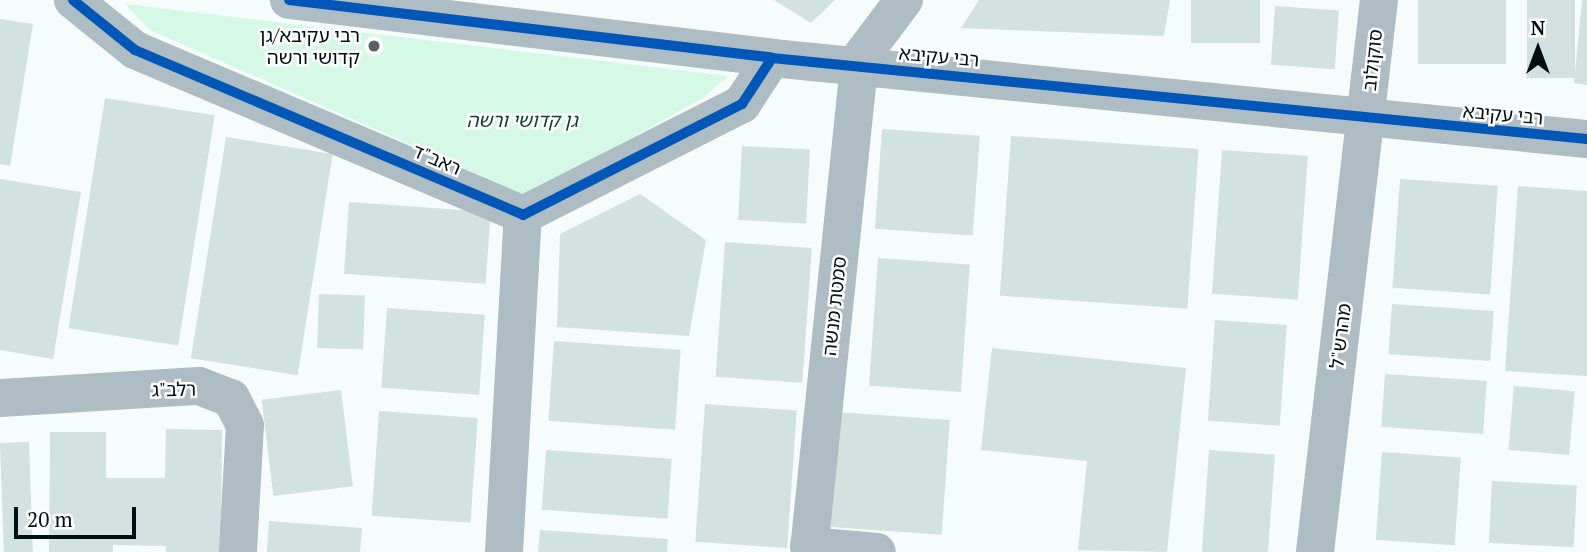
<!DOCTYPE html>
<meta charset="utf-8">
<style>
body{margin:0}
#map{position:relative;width:1587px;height:552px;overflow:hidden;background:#f6fbfc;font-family:"PT Serif","Noto Sans Hebrew",serif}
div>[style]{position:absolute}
.green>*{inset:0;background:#d5f8e7}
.building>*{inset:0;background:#d1e2e0;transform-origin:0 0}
.minor>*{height:38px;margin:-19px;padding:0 19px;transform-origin:19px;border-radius:19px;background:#aebcc3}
.cycleway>*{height:10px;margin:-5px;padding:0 5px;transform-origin:5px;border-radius:5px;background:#0057b8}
.dots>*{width:19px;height:19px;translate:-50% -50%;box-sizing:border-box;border:4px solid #fff;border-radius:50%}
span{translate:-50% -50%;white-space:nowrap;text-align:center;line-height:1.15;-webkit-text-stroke:5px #fff;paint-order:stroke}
.poi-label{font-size:19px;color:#010f12}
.right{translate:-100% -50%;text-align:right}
.street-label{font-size:19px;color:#010f12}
.park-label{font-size:19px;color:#0e432d;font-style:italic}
.north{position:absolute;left:1503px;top:14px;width:70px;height:70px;-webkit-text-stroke:5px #fff;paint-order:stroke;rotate:0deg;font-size:19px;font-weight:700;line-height:28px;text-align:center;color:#010f12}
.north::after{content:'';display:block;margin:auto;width:24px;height:32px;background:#010f12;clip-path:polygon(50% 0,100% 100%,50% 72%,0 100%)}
.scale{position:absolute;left:14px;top:507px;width:122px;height:32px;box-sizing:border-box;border:4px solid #010f12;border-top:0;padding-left:9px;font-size:21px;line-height:24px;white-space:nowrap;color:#010f12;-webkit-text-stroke:5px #fff;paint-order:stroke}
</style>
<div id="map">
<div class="green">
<div style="clip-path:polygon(125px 4px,728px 76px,703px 98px,527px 196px,150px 30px)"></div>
</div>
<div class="building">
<div style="clip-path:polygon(774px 0,835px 0,811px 23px)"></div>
<div style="clip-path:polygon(979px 0,1170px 0,1164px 36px,961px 28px)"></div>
<div style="left:1191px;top:0;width:69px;height:43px"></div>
<div style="left:1418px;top:0;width:88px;height:64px"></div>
<div style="left:1527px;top:0;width:48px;height:78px"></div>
<div style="clip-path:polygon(1582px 0,1587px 0,1587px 85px,1574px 83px)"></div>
<div style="left:1275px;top:6px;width:64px;height:59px;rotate:4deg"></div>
<div style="clip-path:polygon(0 19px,33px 24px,10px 166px,0 164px)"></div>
<div style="left:105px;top:98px;width:111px;height:233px;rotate:9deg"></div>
<div style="left:882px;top:129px;width:98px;height:100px;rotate:4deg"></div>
<div style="left:1011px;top:136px;width:188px;height:160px;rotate:4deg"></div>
<div style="left:226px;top:137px;width:108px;height:224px;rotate:9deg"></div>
<div style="left:742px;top:146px;width:68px;height:74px;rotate:3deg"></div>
<div style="left:1222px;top:150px;width:86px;height:144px;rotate:4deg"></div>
<div style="clip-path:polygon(0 179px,81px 192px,53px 359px,0 350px)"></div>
<div style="left:1400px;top:179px;width:98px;height:109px;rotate:4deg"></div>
<div style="clip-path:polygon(1518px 186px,1587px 191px,1587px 376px,1505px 371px)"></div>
<div style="clip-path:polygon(640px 194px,706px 240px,689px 336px,557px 327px,560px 234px)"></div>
<div style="left:349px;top:202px;width:142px;height:72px;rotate:4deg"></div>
<div style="left:725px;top:242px;width:87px;height:135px;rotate:4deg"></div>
<div style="left:878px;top:258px;width:92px;height:128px;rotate:4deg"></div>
<div style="left:319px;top:294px;width:46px;height:54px;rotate:2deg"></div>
<div style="left:1392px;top:304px;width:102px;height:50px;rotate:4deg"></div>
<div style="left:387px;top:308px;width:98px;height:80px;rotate:4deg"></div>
<div style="left:1215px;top:320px;width:72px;height:101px;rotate:4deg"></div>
<div style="left:554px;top:341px;width:127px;height:80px;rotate:4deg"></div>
<div style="clip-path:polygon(992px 348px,1186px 368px,1167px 552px,1078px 550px,1087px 461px,981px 450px)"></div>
<div style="left:1385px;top:374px;width:102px;height:53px;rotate:4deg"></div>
<div style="left:1514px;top:386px;width:61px;height:64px;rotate:5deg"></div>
<div style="left:341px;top:390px;width:97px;height:80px;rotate:83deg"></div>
<div style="left:705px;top:404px;width:92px;height:138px;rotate:4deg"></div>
<div style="left:379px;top:411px;width:99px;height:105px;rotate:4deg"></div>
<div style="left:836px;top:412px;width:114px;height:115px;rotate:4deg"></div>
<div style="clip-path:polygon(166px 429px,222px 430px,221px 552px,166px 552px,166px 546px,113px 545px,113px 552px,49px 552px,50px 432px,106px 432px,106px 478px,165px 478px)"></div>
<div style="left:29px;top:442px;width:110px;height:29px;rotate:88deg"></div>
<div style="left:546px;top:450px;width:126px;height:60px;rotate:4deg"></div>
<div style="left:1209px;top:450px;width:66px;height:102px;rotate:4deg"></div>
<div style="left:1382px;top:452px;width:79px;height:88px;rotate:4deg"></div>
<div style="left:1492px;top:481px;width:85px;height:62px;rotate:3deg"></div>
<div style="clip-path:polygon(269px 521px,362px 528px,360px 552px,267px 552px)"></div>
<div style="clip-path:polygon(540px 530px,668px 539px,667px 552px,538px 552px)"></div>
</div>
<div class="minor">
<div style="left:73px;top:0;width:80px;rotate:38.9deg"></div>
<div style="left:135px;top:50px;width:422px;rotate:23deg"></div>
<div style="left:523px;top:215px;width:246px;rotate:-26.9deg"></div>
<div style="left:742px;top:104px;width:55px;rotate:-56.9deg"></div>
<div style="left:289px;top:0;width:486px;rotate:6.8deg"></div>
<div style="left:772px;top:58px;width:819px;rotate:5.68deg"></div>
<div style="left:854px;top:66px;width:83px;rotate:-52.9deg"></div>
<div style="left:859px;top:66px;width:483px;rotate:95.9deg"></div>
<div style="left:809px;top:546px;width:68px;rotate:5deg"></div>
<div style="left:0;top:398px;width:199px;rotate:-3.5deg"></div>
<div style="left:199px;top:386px;width:34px;rotate:21deg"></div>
<div style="left:231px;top:398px;width:30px;rotate:63deg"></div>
<div style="left:245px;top:425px;width:127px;rotate:93.2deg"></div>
<div style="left:504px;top:552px;width:338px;rotate:-86.8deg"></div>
<div style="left:1315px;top:552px;width:556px;rotate:-83.39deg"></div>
</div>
<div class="cycleway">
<div style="left:73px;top:0;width:80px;rotate:38.9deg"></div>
<div style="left:135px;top:50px;width:422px;rotate:23deg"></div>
<div style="left:523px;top:215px;width:246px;rotate:-26.9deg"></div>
<div style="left:742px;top:104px;width:55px;rotate:-56.9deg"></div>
<div style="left:289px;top:0;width:486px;rotate:6.8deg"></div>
<div style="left:772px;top:58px;width:819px;rotate:5.68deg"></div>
</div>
<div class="dots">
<div style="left:374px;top:46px;background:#576264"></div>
</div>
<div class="poi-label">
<span class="right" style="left:360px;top:46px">רבי עקיבא/גן<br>קדושי ורשה</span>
</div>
<div class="street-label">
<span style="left:939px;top:56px;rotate:5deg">רבי עקיבא</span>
<span style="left:1372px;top:60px;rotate:-84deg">סוקולוב</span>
<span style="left:1503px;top:114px;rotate:5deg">רבי עקיבא</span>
<span style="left:437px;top:159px;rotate:23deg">ראב"ד</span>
<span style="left:834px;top:306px;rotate:-84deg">סמטת מנשה</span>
<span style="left:1340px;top:336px;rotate:-83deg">מהרש"ל</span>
<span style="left:174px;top:389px;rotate:-1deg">רלב"ג</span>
</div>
<div class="park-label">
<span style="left:522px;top:120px">גן קדושי ורשה</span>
</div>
<div class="north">N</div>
<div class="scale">20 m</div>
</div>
